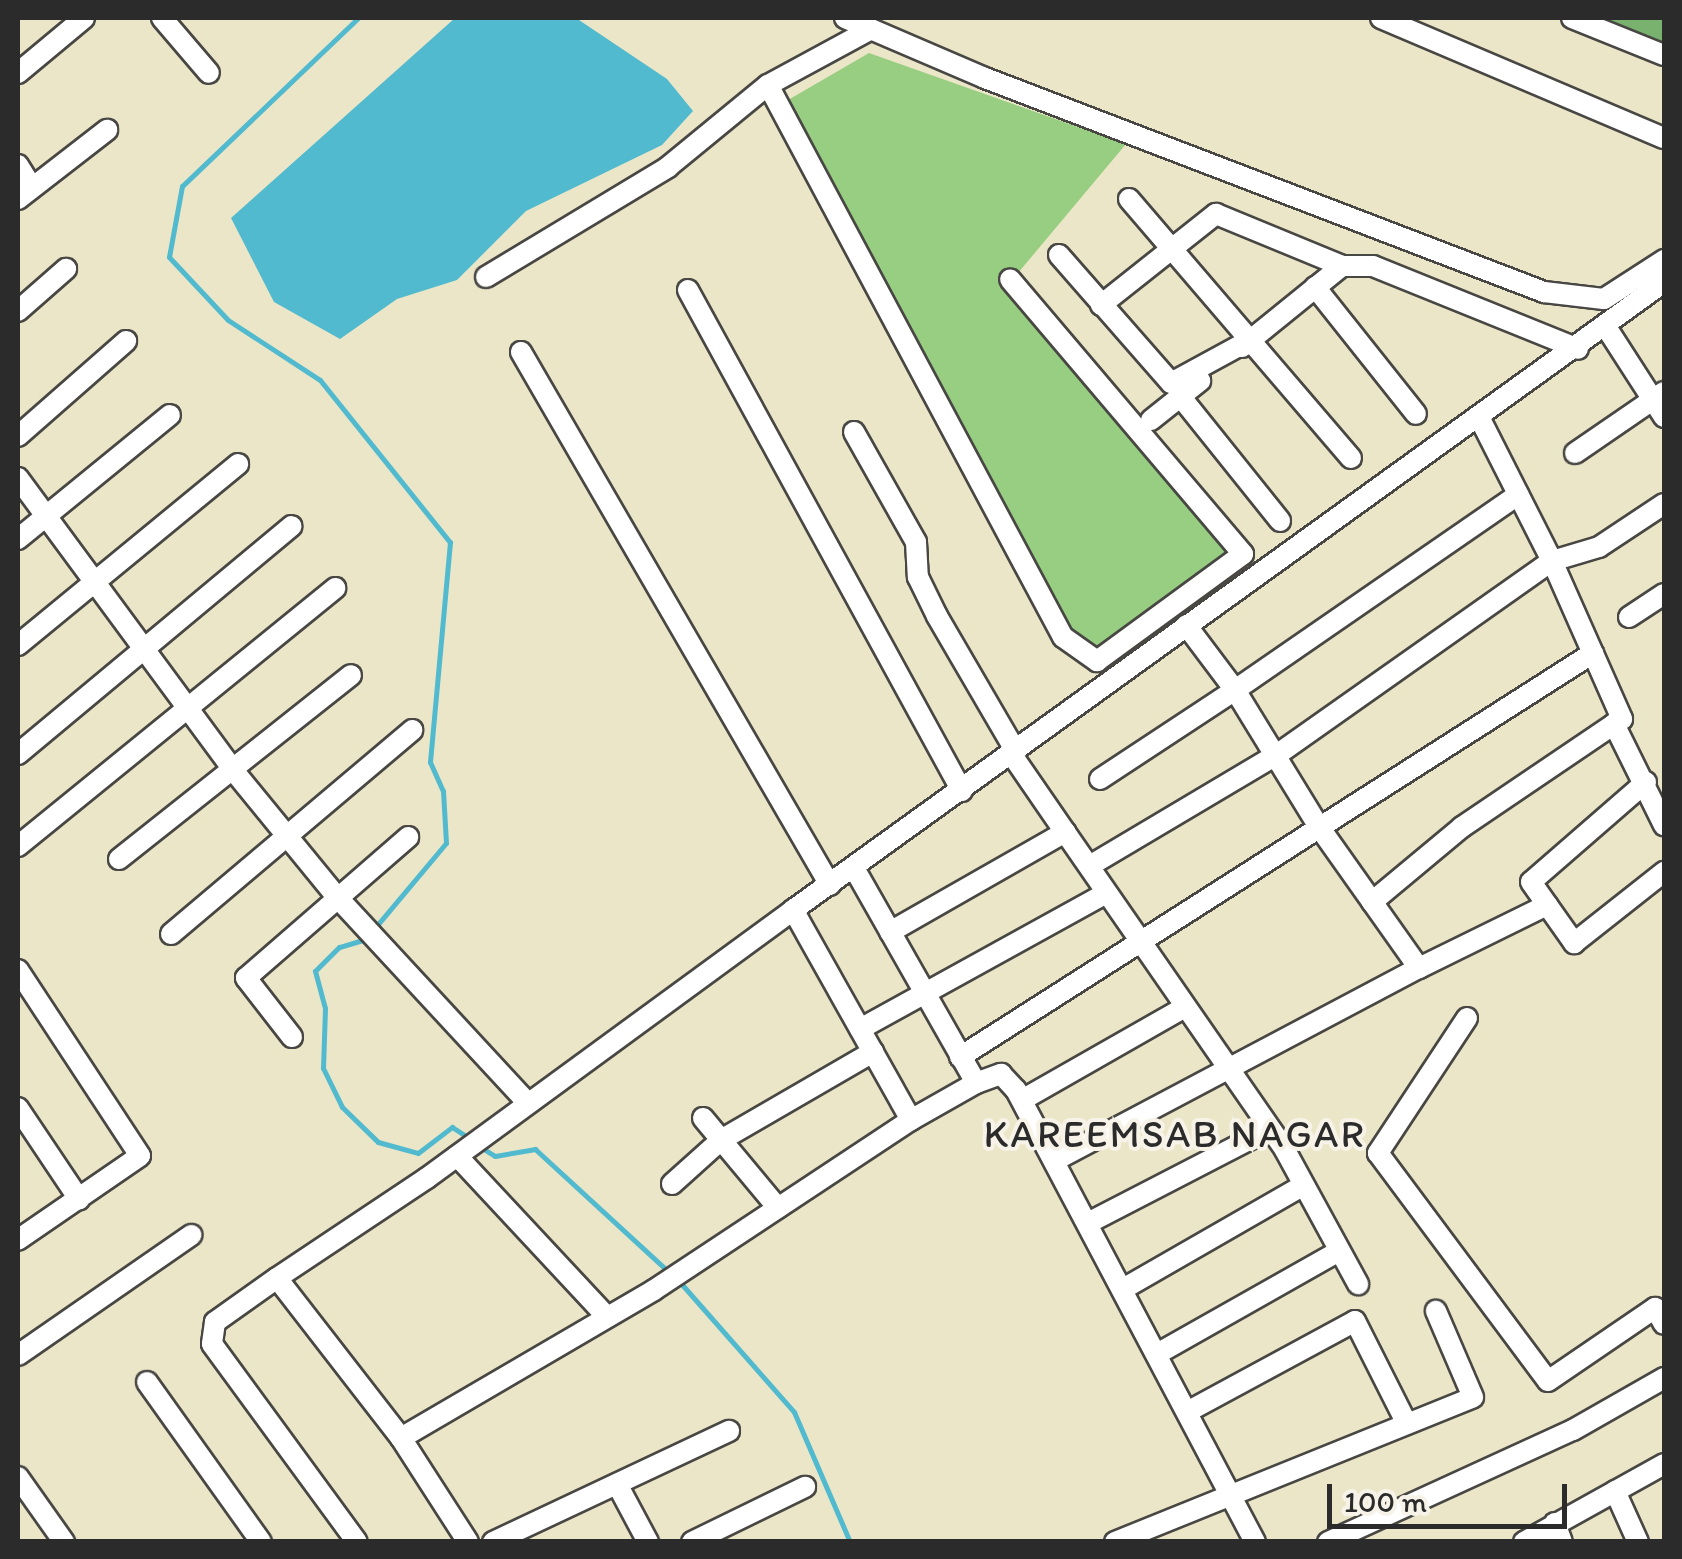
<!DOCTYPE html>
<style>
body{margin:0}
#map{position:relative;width:1682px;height:1559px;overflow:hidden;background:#ece6c9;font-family:Itim,sans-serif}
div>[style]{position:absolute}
.green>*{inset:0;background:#97ce81}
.forest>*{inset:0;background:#79b16f}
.water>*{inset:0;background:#51bace}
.stream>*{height:5px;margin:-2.5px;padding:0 2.5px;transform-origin:2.5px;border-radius:2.5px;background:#51bace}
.roads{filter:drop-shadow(2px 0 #484743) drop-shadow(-2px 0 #484743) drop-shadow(0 2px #484743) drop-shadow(0 -2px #484743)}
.minor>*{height:20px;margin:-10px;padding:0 10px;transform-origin:10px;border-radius:10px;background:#fff}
span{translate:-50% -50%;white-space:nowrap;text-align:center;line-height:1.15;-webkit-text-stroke:8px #f7f3e8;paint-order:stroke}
.neighbourhood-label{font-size:38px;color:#2b2b2b;letter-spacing:2.5px}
.frame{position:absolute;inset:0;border:20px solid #2b2b2b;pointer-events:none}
.scale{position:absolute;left:1327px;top:1484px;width:240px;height:45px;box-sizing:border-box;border:5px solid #2b2b2b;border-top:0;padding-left:12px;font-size:30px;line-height:35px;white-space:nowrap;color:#2b2b2b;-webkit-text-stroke:8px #f7f3e8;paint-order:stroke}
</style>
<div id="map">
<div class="green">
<div style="clip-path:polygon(869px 53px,1126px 144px,1018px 273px,1246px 539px,1099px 653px,1080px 648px,788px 100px)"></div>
</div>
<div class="forest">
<div style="clip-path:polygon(1565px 18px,1664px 18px,1664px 56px)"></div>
</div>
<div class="water">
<div style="clip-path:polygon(455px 18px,576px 18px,667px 79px,693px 111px,662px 145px,526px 211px,457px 280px,397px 299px,340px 339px,274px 302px,231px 218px)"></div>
</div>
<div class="stream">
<div style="left:358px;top:18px;width:243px;rotate:136.3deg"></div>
<div style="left:182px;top:186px;width:72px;rotate:100.4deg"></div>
<div style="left:169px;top:257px;width:86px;rotate:46.9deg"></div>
<div style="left:228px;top:320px;width:110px;rotate:33.1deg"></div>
<div style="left:320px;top:380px;width:208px;rotate:51.3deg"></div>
<div style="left:450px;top:542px;width:221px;rotate:95.2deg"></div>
<div style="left:430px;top:762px;width:32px;rotate:66deg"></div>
<div style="left:443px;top:791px;width:52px;rotate:86.7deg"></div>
<div style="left:446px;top:843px;width:114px;rotate:130deg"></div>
<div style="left:366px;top:939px;width:28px;rotate:163deg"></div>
<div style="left:339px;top:947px;width:34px;rotate:135deg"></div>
<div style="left:315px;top:971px;width:38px;rotate:75deg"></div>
<div style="left:325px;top:1008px;width:60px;rotate:91.9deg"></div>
<div style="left:323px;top:1068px;width:43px;rotate:64deg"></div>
<div style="left:342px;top:1107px;width:50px;rotate:44.2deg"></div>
<div style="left:378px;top:1142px;width:41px;rotate:15.4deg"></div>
<div style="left:418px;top:1153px;width:43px;rotate:-37.4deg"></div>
<div style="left:452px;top:1127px;width:20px;rotate:33deg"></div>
<div style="left:482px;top:1148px;width:15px;rotate:32deg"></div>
<div style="left:495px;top:1156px;width:41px;rotate:-9.9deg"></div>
<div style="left:535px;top:1149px;width:183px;rotate:42.6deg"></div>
<div style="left:678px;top:1280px;width:176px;rotate:48.7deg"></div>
<div style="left:794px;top:1412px;width:142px;rotate:66.7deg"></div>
</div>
<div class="roads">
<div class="minor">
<div style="left:162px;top:18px;width:72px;rotate:49.5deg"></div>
<div style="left:845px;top:18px;width:152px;rotate:23.2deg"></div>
<div style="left:985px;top:78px;width:599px;rotate:20.95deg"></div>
<div style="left:1544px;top:292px;width:60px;rotate:6.7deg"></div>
<div style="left:1604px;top:299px;width:72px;rotate:-33deg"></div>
<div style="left:1381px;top:18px;width:307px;rotate:23deg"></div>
<div style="left:1572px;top:18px;width:99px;rotate:21.9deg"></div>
<div style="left:18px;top:73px;width:86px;rotate:-39.8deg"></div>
<div style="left:768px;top:85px;width:117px;rotate:-28.5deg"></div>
<div style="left:18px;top:165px;width:26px;rotate:58deg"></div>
<div style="left:18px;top:199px;width:113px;rotate:-37.8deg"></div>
<div style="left:1129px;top:199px;width:341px;rotate:49.4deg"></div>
<div style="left:1059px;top:255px;width:170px;rotate:48.8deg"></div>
<div style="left:1171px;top:383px;width:90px;rotate:-28.6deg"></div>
<div style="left:486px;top:277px;width:213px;rotate:-31.1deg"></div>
<div style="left:668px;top:167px;width:129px;rotate:-39.4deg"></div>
<div style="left:768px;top:85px;width:626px;rotate:61.88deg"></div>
<div style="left:1063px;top:637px;width:42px;rotate:35.2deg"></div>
<div style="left:1097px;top:661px;width:181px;rotate:-36.2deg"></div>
<div style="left:1243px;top:554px;width:360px;rotate:-130.3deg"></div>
<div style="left:1315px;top:287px;width:162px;rotate:51.5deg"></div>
<div style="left:688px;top:290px;width:571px;rotate:61.33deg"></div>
<div style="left:1101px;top:305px;width:147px;rotate:-38.4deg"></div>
<div style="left:1216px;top:214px;width:136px;rotate:22.4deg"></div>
<div style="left:1342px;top:266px;width:31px"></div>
<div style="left:1373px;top:266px;width:221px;rotate:22deg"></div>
<div style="left:18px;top:311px;width:64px;rotate:-41.2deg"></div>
<div style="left:1606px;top:327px;width:107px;rotate:57.2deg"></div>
<div style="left:1242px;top:347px;width:129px;rotate:-39deg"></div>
<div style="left:521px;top:352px;width:616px;rotate:59.9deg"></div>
<div style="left:1180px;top:396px;width:160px;rotate:51.3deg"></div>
<div style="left:1479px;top:417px;width:161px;rotate:63.1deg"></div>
<div style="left:1552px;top:561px;width:173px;rotate:66.1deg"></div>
<div style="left:1622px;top:719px;width:9px;rotate:148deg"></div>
<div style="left:1614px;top:724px;width:113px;rotate:63.7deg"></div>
<div style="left:1151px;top:420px;width:63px;rotate:-38.5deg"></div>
<div style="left:854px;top:432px;width:126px;rotate:60.6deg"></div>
<div style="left:916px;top:542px;width:35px;rotate:87deg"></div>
<div style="left:918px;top:577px;width:43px;rotate:64deg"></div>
<div style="left:937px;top:616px;width:157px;rotate:59.8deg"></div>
<div style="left:18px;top:436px;width:144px;rotate:-41.3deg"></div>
<div style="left:1575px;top:453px;width:108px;rotate:-34.4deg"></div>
<div style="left:18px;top:478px;width:363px;rotate:53.6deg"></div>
<div style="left:233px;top:770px;width:164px;rotate:50.7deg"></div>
<div style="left:337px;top:897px;width:280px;rotate:47.2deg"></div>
<div style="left:18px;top:539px;width:196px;rotate:-39.2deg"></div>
<div style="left:1629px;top:617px;width:42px;rotate:-33.3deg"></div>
<div style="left:18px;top:645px;width:285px;rotate:-39.4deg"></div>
<div style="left:18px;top:754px;width:356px;rotate:-39.8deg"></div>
<div style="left:1100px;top:779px;width:162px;rotate:-33.4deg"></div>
<div style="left:1235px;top:690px;width:81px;rotate:-127deg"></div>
<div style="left:1646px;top:782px;width:152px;rotate:139deg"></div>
<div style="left:1531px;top:882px;width:75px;rotate:54.8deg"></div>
<div style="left:1574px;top:943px;width:115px;rotate:-38.3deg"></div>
<div style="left:1065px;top:832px;width:387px;rotate:55.3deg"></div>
<div style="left:1285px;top:1150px;width:153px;rotate:61.4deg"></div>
<div style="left:18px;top:846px;width:409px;rotate:-39.1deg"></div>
<div style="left:119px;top:859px;width:296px;rotate:-38.4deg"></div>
<div style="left:1091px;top:865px;width:217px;rotate:-30.7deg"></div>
<div style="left:1278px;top:754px;width:335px;rotate:-35.2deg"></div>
<div style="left:1552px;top:561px;width:49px;rotate:-16.6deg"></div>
<div style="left:1599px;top:547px;width:78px;rotate:-33.5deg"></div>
<div style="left:854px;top:868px;width:247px;rotate:60.4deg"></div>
<div style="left:976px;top:1083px;width:75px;rotate:150.4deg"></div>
<div style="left:1372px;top:902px;width:117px;rotate:-39.8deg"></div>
<div style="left:1462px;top:827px;width:184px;rotate:-34.1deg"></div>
<div style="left:890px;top:932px;width:202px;rotate:-29.7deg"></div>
<div style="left:1065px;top:832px;width:93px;rotate:-124.5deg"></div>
<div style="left:171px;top:934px;width:316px;rotate:-40.2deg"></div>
<div style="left:1419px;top:968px;width:143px;rotate:-26.2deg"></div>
<div style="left:18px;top:970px;width:222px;rotate:56.7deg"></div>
<div style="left:140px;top:1156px;width:148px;rotate:145.5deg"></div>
<div style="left:1467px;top:1018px;width:162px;rotate:123.4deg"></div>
<div style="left:1378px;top:1153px;width:284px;rotate:53.3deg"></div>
<div style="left:1548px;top:1381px;width:130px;rotate:-34.3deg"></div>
<div style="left:1655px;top:1308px;width:18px;rotate:61deg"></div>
<div style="left:860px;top:1029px;width:281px;rotate:-28.9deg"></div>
<div style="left:292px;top:1037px;width:75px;rotate:-127.9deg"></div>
<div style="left:246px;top:978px;width:215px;rotate:-41deg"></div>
<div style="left:960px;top:1057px;width:751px;rotate:-32.55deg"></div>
<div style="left:976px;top:1083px;width:27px;rotate:-20deg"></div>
<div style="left:1001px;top:1074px;width:22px;rotate:47deg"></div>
<div style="left:1016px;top:1090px;width:511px;rotate:62.13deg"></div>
<div style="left:1022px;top:1100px;width:185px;rotate:-29.7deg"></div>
<div style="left:18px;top:1108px;width:110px;rotate:56.2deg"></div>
<div style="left:703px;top:1118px;width:117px;rotate:50.2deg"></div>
<div style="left:457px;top:1156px;width:220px;rotate:47deg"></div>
<div style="left:1054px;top:1161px;width:413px;rotate:-27.9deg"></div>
<div style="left:1419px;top:968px;width:173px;rotate:-125.3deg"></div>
<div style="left:1319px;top:827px;width:161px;rotate:-121.5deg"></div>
<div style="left:1235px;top:690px;width:344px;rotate:-34.6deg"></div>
<div style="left:672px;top:1184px;width:66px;rotate:-41.9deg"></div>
<div style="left:721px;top:1140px;width:176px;rotate:-30.1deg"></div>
<div style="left:1088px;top:1223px;width:205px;rotate:-27.3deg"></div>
<div style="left:277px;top:1278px;width:76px;rotate:144.6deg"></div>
<div style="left:215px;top:1322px;width:22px;rotate:98deg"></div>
<div style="left:212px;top:1344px;width:245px;rotate:53.8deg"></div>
<div style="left:1123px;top:1289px;width:207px;rotate:-29.9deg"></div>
<div style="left:1157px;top:1354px;width:209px;rotate:-29.5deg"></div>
<div style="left:18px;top:1355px;width:211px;rotate:-34.7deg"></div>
<div style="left:147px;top:1382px;width:196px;rotate:54.5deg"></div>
<div style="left:1187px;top:1412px;width:191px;rotate:-28.4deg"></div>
<div style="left:1355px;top:1321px;width:115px;rotate:63.2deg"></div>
<div style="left:401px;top:1438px;width:293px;rotate:-30.3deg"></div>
<div style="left:654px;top:1290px;width:308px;rotate:-33.5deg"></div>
<div style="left:911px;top:1120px;width:241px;rotate:-119.3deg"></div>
<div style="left:793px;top:910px;width:1074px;rotate:-35.79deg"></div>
<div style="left:18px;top:1477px;width:80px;rotate:54.7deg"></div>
<div style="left:617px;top:1484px;width:66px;rotate:61.9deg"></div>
<div style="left:1615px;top:1491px;width:56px;rotate:65.7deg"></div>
<div style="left:1555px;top:1523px;width:20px;rotate:70deg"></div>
<div style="left:468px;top:1542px;width:124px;rotate:-122.8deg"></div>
<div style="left:401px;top:1438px;width:202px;rotate:-127.8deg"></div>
<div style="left:277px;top:1278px;width:180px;rotate:-33.7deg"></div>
<div style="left:427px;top:1178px;width:454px;rotate:-36.2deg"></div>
<div style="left:493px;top:1542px;width:261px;rotate:-25.2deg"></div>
<div style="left:692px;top:1542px;width:126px;rotate:-26deg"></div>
<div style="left:1115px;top:1542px;width:386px;rotate:-22deg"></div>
<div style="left:1473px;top:1397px;width:94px;rotate:-113.3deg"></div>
<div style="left:1328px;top:1542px;width:269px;rotate:-24.6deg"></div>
<div style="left:1573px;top:1430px;width:105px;rotate:-29.7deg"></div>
<div style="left:1524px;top:1542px;width:160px;rotate:-29.1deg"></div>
</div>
</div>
<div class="neighbourhood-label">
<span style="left:1175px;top:1135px">KAREEMSAB NAGAR</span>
</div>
<div class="frame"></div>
<div class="scale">100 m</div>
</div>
